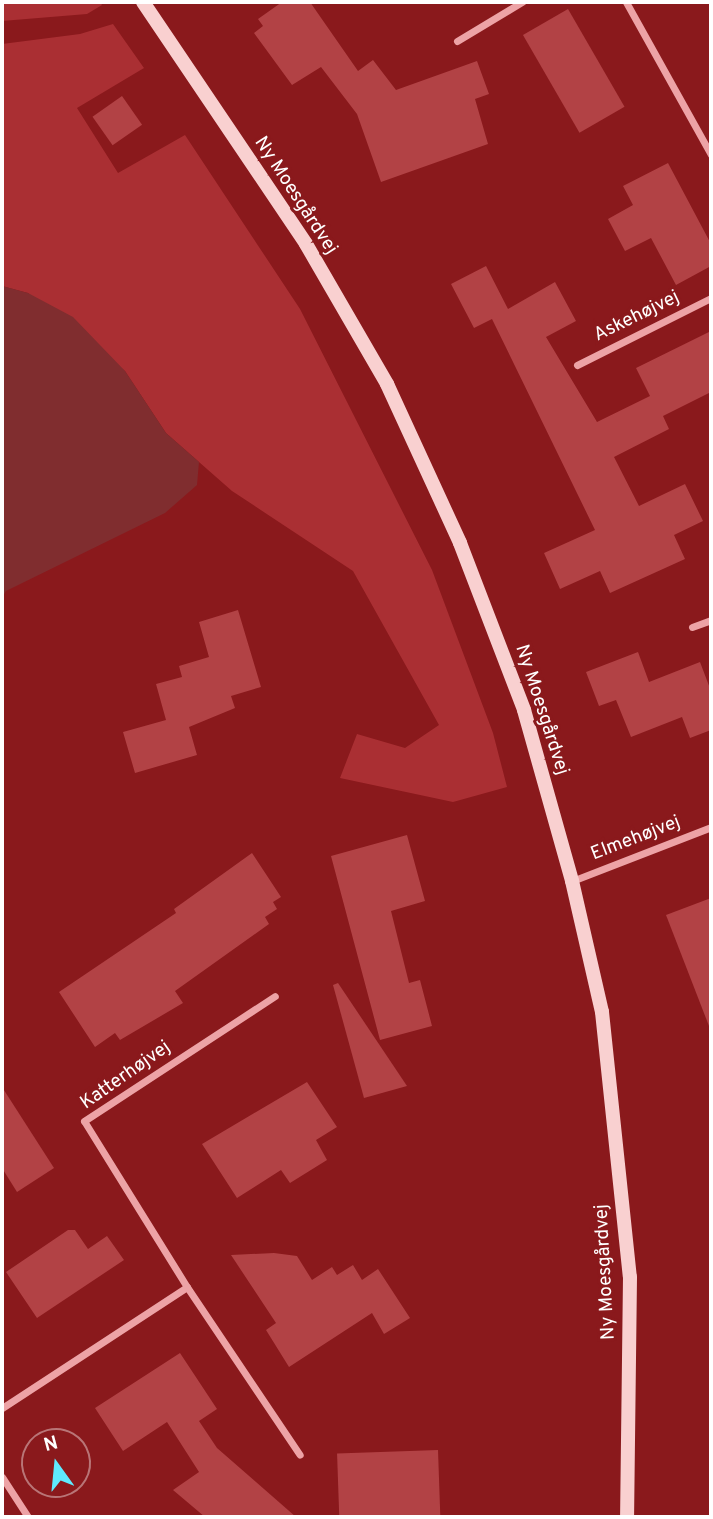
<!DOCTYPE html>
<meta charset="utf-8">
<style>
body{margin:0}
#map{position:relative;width:713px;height:1519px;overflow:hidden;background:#8a191c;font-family:Overpass,sans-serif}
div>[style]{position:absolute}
.green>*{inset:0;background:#aa2f33}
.water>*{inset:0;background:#802d2f}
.building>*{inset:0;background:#b24245;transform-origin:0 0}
.street>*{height:7px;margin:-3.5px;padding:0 3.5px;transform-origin:3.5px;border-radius:3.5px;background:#eda3a6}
.secondary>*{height:14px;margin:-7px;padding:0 7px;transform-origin:7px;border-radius:7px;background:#f9d0d0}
span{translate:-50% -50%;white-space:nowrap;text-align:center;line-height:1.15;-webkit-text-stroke:6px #8a191c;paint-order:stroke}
.street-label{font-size:19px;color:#fff}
.frame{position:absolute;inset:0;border:4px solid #fff;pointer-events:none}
.north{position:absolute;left:21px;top:1428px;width:70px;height:70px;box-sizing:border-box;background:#8a191c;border:2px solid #b97577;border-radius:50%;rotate:345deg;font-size:19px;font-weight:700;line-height:28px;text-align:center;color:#fff}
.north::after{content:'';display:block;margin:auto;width:24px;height:32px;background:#5feaff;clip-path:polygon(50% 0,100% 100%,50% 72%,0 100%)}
</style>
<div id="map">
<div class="green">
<div style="clip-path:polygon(2px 2px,100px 2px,102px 5px,87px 14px,2px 21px)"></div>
<div style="clip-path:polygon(113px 24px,144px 68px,77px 108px,118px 173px,185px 135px,300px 309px,432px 570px,493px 733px,507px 787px,453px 802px,340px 778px,357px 734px,405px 748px,439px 725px,353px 571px,232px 491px,166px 433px,125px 371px,28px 293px,2px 286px,2px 44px,80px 34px)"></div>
</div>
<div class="water">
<div style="clip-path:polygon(2px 286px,28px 293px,73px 317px,125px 371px,166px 433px,199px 462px,197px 485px,165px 513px,6px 591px,2px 598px)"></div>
</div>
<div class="building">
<div style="clip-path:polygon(282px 2px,310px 2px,358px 71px,373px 60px,396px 90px,477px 61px,489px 94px,475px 99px,488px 144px,381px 182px,357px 114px,321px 67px,292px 85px,254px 33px,263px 26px,258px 19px)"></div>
<div style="left:568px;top:9px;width:113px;height:52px;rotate:60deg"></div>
<div style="left:122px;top:96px;width:35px;height:36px;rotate:55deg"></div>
<div style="clip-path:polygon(668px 163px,711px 244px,711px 266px,676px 285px,651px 238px,625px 251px,608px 219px,633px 205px,623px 186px)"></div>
<div style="clip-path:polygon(486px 266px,508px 309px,555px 282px,576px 321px,546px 337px,597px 422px,650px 396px,636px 368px,711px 331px,711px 392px,663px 416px,669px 429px,614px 457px,639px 506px,685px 484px,703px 521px,674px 535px,685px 559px,610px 593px,600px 571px,560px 589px,544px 553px,595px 530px,492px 319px,474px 328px,451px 284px)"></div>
<div style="clip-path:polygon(238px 610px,261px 687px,231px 696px,235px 708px,189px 727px,197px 755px,135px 773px,123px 732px,166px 720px,156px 684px,182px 677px,179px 666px,209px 657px,199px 622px)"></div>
<div style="clip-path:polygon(638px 652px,649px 682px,700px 662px,711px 691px,711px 730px,690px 738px,682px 717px,631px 737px,616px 700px,599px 706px,586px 672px)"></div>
<div style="clip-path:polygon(407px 835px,425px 901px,391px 911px,409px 983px,420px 980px,432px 1026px,380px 1040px,331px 856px)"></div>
<div style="clip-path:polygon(252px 853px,281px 897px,273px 902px,277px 909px,265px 917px,269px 924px,175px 991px,183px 1003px,120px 1040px,115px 1033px,95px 1047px,59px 992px,176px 913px,174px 909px)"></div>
<div style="clip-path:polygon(711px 898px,711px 1026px,709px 1026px,666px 915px)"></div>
<div style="clip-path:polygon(338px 983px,407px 1086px,364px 1098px,333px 985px)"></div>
<div style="clip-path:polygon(307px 1082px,337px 1127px,316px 1140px,327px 1160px,290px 1183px,281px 1170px,237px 1198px,202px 1144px)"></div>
<div style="clip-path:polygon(2px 1087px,54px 1168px,17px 1192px,2px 1168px)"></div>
<div style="clip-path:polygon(68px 1230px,75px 1230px,88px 1249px,107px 1236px,124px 1260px,37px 1318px,6px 1272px)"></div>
<div style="clip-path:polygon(274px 1253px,297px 1256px,312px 1280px,332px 1267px,337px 1275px,353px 1265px,362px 1280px,378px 1269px,410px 1318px,384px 1334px,372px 1313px,289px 1367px,266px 1330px,276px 1323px,231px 1255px)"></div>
<div style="clip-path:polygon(180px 1353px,217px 1409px,199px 1421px,217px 1448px,296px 1517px,205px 1517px,173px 1490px,199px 1472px,167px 1422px,123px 1451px,95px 1408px)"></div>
<div style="left:438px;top:1450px;width:67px;height:101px;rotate:88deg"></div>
</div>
<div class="street">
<div style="left:626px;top:2px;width:175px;rotate:60.9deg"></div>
<div style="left:457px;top:41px;width:76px;rotate:-31deg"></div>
<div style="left:577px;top:365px;width:150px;rotate:-26.6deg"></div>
<div style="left:692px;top:627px;width:20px;rotate:-20deg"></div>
<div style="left:572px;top:881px;width:149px;rotate:-21.2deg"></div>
<div style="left:187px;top:1287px;width:195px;rotate:-121.8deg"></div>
<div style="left:84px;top:1121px;width:228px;rotate:-33.2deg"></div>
<div style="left:2px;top:1408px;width:221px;rotate:-33.2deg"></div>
<div style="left:187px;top:1287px;width:202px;rotate:56.1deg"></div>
<div style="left:2px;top:1477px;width:48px;rotate:57deg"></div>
</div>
<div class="secondary">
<div style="left:143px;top:2px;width:292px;rotate:56deg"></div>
<div style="left:306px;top:244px;width:162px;rotate:59.9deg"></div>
<div style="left:387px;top:384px;width:175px;rotate:65.3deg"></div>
<div style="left:460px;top:543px;width:179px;rotate:69deg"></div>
<div style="left:524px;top:710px;width:178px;rotate:74.3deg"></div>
<div style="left:572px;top:881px;width:134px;rotate:77.1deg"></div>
<div style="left:602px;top:1012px;width:266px;rotate:84deg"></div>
<div style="left:630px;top:1277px;width:240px;rotate:90.7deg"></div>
</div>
<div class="street-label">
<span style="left:295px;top:196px;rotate:57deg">Ny Moesgårdvej</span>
<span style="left:637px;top:317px;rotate:-26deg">Askehøjvej</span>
<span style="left:541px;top:710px;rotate:72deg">Ny Moesgårdvej</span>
<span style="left:636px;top:839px;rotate:-21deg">Elmehøjvej</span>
<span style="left:126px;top:1076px;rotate:-35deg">Katterhøjvej</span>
<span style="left:606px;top:1272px;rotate:-93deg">Ny Moesgårdvej</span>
</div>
<div class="frame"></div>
<div class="north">N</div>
</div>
